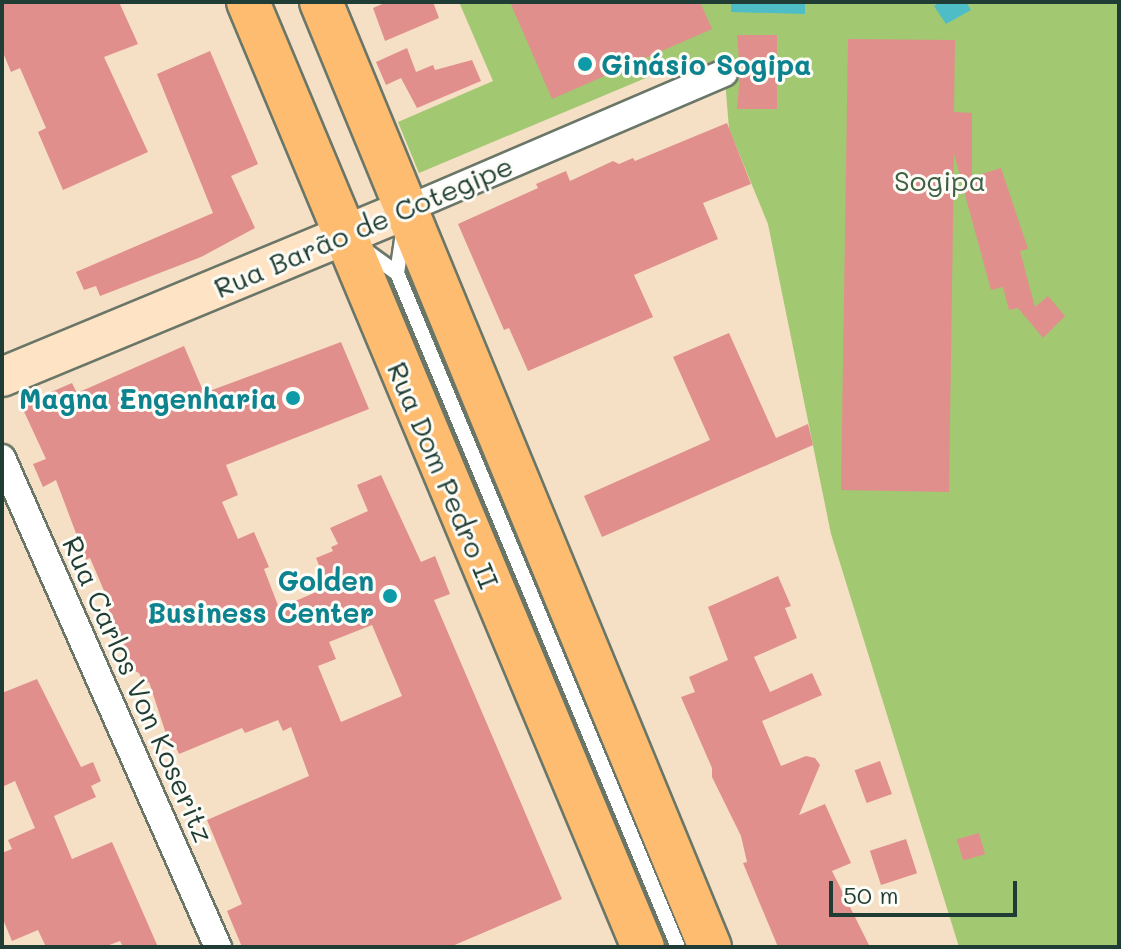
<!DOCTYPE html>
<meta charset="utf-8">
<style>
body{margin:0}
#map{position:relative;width:1121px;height:949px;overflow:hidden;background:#f5dfc5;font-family:Mali,sans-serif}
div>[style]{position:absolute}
.green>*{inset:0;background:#a2c872}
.water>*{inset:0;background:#4fbdc6}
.building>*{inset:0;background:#e18f8c;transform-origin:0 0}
.roads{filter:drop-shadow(2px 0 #6a7667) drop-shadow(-2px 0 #6a7667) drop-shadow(0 2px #6a7667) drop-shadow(0 -2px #6a7667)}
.lane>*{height:14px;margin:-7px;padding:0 7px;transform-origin:7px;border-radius:7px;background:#fff}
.street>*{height:26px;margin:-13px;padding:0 13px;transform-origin:13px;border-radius:13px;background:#fff}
.secondary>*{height:38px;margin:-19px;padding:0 19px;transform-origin:19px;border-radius:19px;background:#fee4c5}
.primary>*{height:42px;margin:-21px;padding:0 21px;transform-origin:21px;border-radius:21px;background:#fdbc6f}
.dots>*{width:22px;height:22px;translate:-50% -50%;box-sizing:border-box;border:4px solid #fdfcf7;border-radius:50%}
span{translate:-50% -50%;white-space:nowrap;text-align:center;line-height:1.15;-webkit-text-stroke:6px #fdfcf7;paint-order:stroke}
.culture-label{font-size:28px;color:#0d838f;font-weight:700}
.left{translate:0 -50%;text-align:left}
.right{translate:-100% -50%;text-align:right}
.park-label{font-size:28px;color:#406044}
.street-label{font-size:28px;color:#1f3d34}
.frame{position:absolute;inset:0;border:4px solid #1f3d34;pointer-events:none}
.scale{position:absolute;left:829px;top:881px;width:188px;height:36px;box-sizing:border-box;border:4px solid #1f3d34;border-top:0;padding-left:10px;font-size:24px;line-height:28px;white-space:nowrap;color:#1f3d34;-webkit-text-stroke:6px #fdfcf7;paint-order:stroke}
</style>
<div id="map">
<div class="green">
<div style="clip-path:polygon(459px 2px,1119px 2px,1119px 947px,959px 947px,831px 534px,768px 224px,729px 129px,724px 67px,672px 67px,419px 173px,398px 122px,493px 81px)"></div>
</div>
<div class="water">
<div style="clip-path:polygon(731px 2px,805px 2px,805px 14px,731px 12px)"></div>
<div style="clip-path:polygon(940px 2px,966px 2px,971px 10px,946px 24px,934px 6px)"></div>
</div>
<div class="building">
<div style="clip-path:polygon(2px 2px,119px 2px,138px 44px,104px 57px,148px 152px,63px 190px,38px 132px,46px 128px,20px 68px,11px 72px,2px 50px)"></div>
<div style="clip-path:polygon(387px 2px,433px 2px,439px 18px,385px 41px,373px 8px)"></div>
<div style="clip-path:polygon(510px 2px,700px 2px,712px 29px,552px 99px)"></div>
<div style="clip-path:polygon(737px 35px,777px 35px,777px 109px,737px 109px,740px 74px)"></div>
<div style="clip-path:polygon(848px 39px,955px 40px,954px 112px,972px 113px,972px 177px,1001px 168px,1028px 249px,1020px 251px,1035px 307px,1048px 296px,1065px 316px,1043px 338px,1018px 308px,1009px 310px,1003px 287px,991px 290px,954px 154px,949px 492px,841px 490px)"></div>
<div style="clip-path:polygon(407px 48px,416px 72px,404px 77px,433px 65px,435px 70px,472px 60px,481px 81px,417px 108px,401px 78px,386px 85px,376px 62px)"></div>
<div style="clip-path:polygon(210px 51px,258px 164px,231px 176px,255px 228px,201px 257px,100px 296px,96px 286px,84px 290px,76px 272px,213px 213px,157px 74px)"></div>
<div style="clip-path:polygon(727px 123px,751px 184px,703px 203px,718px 239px,634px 275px,653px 317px,528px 371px,509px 328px,504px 330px,458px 224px,538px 188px,536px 184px,566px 171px,570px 181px,613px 161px,619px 164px,633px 158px,635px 161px)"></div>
<div style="clip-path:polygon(729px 333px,776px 438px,808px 424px,813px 445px,602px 537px,584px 496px,710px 440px,673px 357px)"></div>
<div style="clip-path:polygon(evenodd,341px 342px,369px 409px,226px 465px,238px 495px,222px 502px,238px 539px,254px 532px,269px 567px,264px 569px,279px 608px,328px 587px,316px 558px,333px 551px,331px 547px,338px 544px,330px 528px,368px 511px,357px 485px,381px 475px,421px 562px,435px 556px,450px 594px,434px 600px,562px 899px,450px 947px,242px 947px,227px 911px,242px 904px,207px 820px,309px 776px,291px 727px,283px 731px,278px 720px,245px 733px,242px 728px,179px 754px,173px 741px,169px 743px,149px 682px,144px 684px,139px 673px,131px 669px,131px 661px,108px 608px,111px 607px,90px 558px,86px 560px,56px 480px,43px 487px,33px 464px,46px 459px,21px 405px,72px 383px,77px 393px,184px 346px,204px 393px,341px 342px,372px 625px,402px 696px,341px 722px,318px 666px,336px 659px,329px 642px,372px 625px)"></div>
<div style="clip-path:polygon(778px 576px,791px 606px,785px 608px,797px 638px,754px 657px,770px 692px,812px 673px,822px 695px,762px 721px,781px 766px,806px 756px,815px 758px,820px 765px,799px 815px,825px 804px,851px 863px,832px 871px,870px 947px,778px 947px,743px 863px,747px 862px,741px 836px,712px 777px,712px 768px,681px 697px,695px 692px,689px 677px,728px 660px,708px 607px)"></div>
<div style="clip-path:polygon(37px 679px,81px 767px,93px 762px,101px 781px,91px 786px,96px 797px,54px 816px,72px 859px,112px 842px,158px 947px,123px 947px,120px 941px,104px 947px,46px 947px,38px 930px,12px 941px,2px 917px,2px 853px,12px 849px,8px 840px,35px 828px,15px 781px,2px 787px,2px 693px)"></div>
<div style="left:880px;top:761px;width:35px;height:27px;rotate:70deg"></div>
<div style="left:979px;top:833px;width:22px;height:23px;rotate:74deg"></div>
<div style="left:906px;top:839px;width:36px;height:38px;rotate:72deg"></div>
</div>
<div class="roads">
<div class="lane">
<div style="left:403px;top:233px;width:40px;rotate:98.5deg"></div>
<div style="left:397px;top:273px;width:730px;rotate:67.37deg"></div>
<div style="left:365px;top:250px;width:39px;rotate:36deg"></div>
</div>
<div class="street">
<div style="left:407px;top:209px;width:345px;rotate:-23.2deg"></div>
<div style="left:2px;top:458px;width:535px;rotate:66.17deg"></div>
</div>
<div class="secondary">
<div style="left:2px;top:377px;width:438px;rotate:-22.5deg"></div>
</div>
<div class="primary">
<div style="left:248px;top:2px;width:1024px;rotate:67.32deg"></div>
<div style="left:321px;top:2px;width:1022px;rotate:67.63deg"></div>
</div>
</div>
<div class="dots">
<div style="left:585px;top:64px;background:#0f9aa8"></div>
<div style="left:293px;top:398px;background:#0f9aa8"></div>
<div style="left:390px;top:596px;background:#0f9aa8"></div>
</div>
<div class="culture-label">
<span class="left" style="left:601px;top:64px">Ginásio Sogipa</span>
<span class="right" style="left:277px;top:398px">Magna Engenharia</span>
<span class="right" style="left:374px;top:596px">Golden<br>Business Center</span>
</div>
<div class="park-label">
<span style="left:940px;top:180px">Sogipa</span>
</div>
<div class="street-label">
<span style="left:363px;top:226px;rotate:-23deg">Rua Barão de Cotegipe</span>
<span style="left:444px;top:475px;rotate:67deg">Rua Dom Pedro II</span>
<span style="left:139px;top:689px;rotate:66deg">Rua Carlos Von Koseritz</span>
</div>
<div class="frame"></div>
<div class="scale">50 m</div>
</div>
